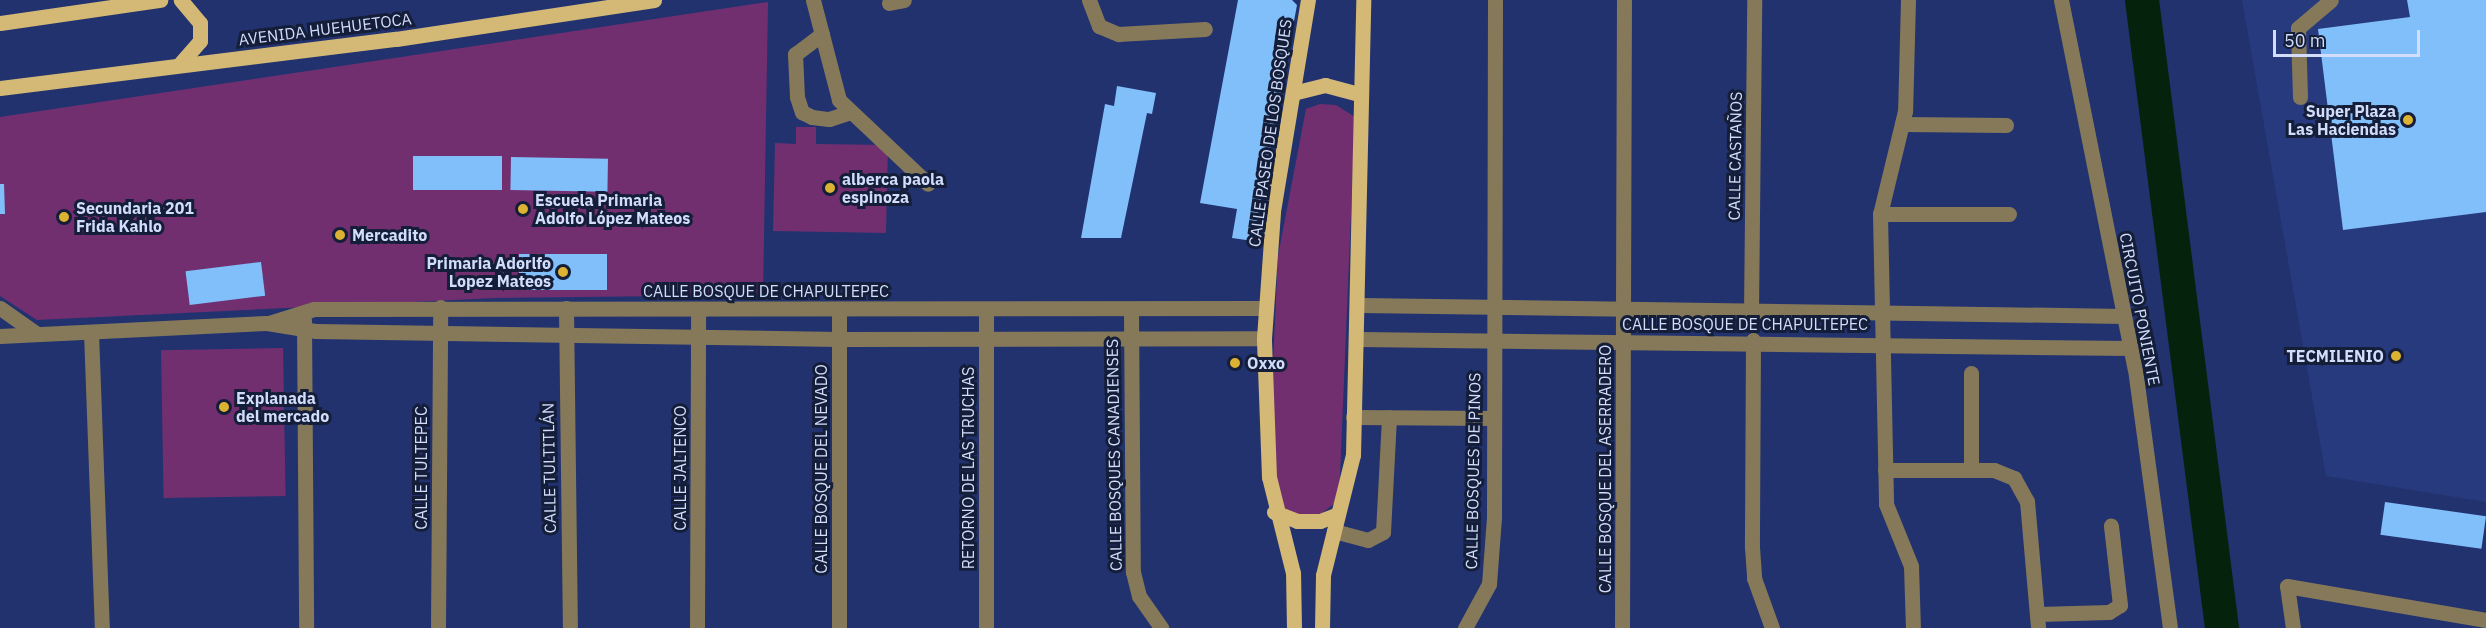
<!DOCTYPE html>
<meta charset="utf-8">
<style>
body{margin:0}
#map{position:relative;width:2486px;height:628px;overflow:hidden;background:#22326f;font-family:"IBM Plex Sans",sans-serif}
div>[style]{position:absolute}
.built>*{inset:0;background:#283a7e}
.green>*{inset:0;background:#722f70;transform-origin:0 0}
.river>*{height:34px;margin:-17px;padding:0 17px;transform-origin:17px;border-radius:17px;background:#05220d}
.building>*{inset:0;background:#81bffb;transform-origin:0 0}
.minor>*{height:15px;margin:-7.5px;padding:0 7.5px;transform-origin:7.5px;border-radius:7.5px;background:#867959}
.major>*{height:15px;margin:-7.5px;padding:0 7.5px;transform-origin:7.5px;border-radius:7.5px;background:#d3b975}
.dots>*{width:16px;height:16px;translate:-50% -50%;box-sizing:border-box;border:3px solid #151e39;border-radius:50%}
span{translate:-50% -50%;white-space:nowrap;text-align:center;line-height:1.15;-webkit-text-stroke:6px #151e39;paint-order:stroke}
.street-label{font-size:16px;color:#d1ddfb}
.poi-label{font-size:16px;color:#d1ddfb;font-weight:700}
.right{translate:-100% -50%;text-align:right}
.left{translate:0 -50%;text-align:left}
.scale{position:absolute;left:2273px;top:30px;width:147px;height:27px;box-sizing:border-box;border:3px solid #d1ddfb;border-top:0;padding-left:8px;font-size:18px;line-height:21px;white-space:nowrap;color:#d1ddfb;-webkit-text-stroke:4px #151e39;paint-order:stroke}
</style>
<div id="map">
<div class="built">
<div style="clip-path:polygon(2242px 0,2486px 0,2486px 502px,2326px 476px)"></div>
</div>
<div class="green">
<div style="clip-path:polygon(768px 2px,763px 295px,496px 298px,37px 320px,0 296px,0 117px)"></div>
<div style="clip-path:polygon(1320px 104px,1336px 105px,1355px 117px,1339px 500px,1322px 513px,1300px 519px,1281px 514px,1267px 490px,1278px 256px,1306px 109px)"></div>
<div style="clip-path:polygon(796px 127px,816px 127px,816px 144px,888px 145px,886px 233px,773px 231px,775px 143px,796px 144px)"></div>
<div style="left:283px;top:348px;width:148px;height:122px;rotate:89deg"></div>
</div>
<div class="river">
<div style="left:2142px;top:0;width:633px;rotate:82.74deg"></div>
</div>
<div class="building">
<div style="clip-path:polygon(1238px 0,1292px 0,1297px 5px,1253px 241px,1232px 238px,1237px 209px,1200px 203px)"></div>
<div style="clip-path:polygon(2407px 0,2486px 0,2486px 212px,2343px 230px,2318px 29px,2410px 17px)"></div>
<div style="clip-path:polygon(1117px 86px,1156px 93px,1152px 114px,1147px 113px,1121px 238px,1081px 238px,1105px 104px,1114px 106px)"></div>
<div style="left:502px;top:156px;width:34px;height:89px;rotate:90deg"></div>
<div style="left:511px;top:157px;width:97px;height:33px;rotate:1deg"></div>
<div style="clip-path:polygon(0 184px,4px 184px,5px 214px,0 214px)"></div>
<div style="left:519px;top:254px;width:88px;height:36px"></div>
<div style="left:261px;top:262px;width:34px;height:76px;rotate:83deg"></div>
<div style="left:2385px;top:502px;width:102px;height:33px;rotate:8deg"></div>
</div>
<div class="minor">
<div style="left:813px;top:0;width:103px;rotate:75.4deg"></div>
<div style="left:839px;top:100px;width:122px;rotate:43.3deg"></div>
<div style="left:1089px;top:0;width:28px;rotate:69deg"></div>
<div style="left:1099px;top:26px;width:21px;rotate:23deg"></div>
<div style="left:1118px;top:34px;width:87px;rotate:-3.3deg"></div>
<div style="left:1908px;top:0;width:111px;rotate:91.5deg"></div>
<div style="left:1905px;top:111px;width:106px;rotate:103.6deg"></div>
<div style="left:1880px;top:214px;width:290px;rotate:88.8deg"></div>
<div style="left:1886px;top:504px;width:67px;rotate:68deg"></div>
<div style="left:1911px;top:566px;width:62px;rotate:88.2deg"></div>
<div style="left:2061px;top:0;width:376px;rotate:78.7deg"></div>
<div style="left:2135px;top:369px;width:261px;rotate:82.3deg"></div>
<div style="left:889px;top:3px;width:15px;rotate:-11deg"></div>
<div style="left:822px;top:34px;width:34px;rotate:143deg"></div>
<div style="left:795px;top:54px;width:43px;rotate:87.3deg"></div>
<div style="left:797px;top:97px;width:16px;rotate:72deg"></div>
<div style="left:802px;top:112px;width:11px;rotate:27deg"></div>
<div style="left:812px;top:117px;width:17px;rotate:7deg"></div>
<div style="left:829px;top:119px;width:20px;rotate:-18deg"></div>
<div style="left:2300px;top:97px;width:69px;rotate:-91.7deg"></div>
<div style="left:2298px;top:28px;width:43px;rotate:-40.3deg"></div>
<div style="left:1902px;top:124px;width:104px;rotate:0.6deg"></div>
<div style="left:1880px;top:214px;width:129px"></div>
<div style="left:1360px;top:305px;width:764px;rotate:0.82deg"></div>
<div style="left:0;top:308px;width:45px;rotate:35.1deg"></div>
<div style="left:566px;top:308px;width:320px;rotate:89.3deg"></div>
<div style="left:839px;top:309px;width:319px;rotate:90deg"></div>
<div style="left:1131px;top:309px;width:263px;rotate:89.6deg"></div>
<div style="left:1133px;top:572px;width:25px;rotate:76deg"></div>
<div style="left:1139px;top:596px;width:39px;rotate:55deg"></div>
<div style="left:1751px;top:312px;width:312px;rotate:-89.4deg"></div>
<div style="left:304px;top:320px;width:308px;rotate:89.6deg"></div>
<div style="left:269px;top:323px;width:47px;rotate:-17.3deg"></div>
<div style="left:314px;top:309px;width:952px;rotate:-0.06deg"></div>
<div style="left:91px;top:332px;width:296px;rotate:87.9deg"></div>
<div style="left:0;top:336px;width:267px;rotate:-2.8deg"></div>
<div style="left:267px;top:323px;width:50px;rotate:9.3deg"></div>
<div style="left:316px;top:331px;width:522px;rotate:0.88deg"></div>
<div style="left:838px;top:339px;width:426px;rotate:-0.1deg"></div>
<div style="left:1358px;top:339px;width:773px;rotate:0.67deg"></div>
<div style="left:1753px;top:340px;width:207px;rotate:90.3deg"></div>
<div style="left:1752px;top:547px;width:31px;rotate:86deg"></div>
<div style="left:1754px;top:578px;width:53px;rotate:70.2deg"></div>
<div style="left:1971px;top:373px;width:97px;rotate:90deg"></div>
<div style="left:1353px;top:417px;width:139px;rotate:0.4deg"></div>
<div style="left:1885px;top:470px;width:109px"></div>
<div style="left:1994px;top:470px;width:22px;rotate:22deg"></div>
<div style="left:2014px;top:478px;width:26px;rotate:61deg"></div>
<div style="left:2027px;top:501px;width:127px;rotate:85deg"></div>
<div style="left:1334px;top:531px;width:35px;rotate:15deg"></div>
<div style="left:1368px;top:540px;width:17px;rotate:-28deg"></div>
<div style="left:1383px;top:532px;width:115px;rotate:-87deg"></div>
<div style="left:2038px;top:614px;width:71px;rotate:-1.6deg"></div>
<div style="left:2109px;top:612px;width:13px;rotate:-32deg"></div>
<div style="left:2120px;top:605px;width:80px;rotate:-96.5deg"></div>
<div style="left:438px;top:628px;width:321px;rotate:-89.6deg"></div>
<div style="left:697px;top:628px;width:319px;rotate:-89.8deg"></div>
<div style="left:986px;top:628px;width:319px;rotate:-90deg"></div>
<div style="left:1465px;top:628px;width:50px;rotate:-61.4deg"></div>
<div style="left:1489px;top:584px;width:66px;rotate:-85.7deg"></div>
<div style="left:1494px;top:518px;width:518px;rotate:-89.89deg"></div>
<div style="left:1622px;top:628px;width:628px;rotate:-89.82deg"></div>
<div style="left:2293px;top:628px;width:42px;rotate:-98.1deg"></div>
<div style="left:2287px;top:586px;width:202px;rotate:9.7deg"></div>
</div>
<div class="major">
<div style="left:0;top:23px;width:162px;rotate:-8.2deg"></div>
<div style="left:179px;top:65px;width:32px;rotate:-49deg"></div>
<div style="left:200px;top:41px;width:18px;rotate:-90deg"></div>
<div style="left:200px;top:23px;width:30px;rotate:-130deg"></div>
<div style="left:0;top:88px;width:399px;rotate:-7.1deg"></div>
<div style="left:396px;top:39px;width:261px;rotate:-8.6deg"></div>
<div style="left:1293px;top:93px;width:33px;rotate:-14deg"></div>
<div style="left:1325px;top:85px;width:34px;rotate:15deg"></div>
<div style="left:1274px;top:512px;width:25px;rotate:21deg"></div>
<div style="left:1297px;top:521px;width:23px"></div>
<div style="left:1320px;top:521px;width:19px;rotate:-21deg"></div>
<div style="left:1294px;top:628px;width:55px;rotate:-91deg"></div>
<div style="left:1293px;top:573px;width:99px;rotate:-104deg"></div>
<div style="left:1269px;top:477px;width:139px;rotate:-92.1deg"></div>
<div style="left:1264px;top:338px;width:127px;rotate:-85.9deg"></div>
<div style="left:1273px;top:211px;width:214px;rotate:-80.6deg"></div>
<div style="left:1322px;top:628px;width:53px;rotate:-88.9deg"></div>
<div style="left:1323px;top:575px;width:124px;rotate:-76deg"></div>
<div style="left:1353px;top:455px;width:455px;rotate:-88.7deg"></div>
</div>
<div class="dots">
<div style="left:2408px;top:120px;background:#dcb233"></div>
<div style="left:830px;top:188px;background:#dcb233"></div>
<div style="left:523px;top:209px;background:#dcb233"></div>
<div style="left:64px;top:217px;background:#dcb233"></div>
<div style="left:340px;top:235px;background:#dcb233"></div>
<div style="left:563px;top:272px;background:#dcb233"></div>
<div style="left:2396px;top:356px;background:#dcb233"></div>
<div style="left:1235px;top:363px;background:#dcb233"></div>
<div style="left:224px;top:407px;background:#dcb233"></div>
</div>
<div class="street-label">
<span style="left:325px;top:29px;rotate:-7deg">AVENIDA HUEHUETOCA</span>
<span style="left:1270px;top:133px;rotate:-82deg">CALLE PASEO DE LOS BOSQUES</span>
<span style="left:1735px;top:156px;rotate:-89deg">CALLE CASTAÑOS</span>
<span style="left:766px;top:291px">CALLE BOSQUE DE CHAPULTEPEC</span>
<span style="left:2140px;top:309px;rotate:79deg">CIRCUITO PONIENTE</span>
<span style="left:1745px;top:324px">CALLE BOSQUE DE CHAPULTEPEC</span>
<span style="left:1114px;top:455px;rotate:-91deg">CALLE BOSQUES CANADIENSES</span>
<span style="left:421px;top:468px;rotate:-90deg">CALLE TULTEPEC</span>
<span style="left:549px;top:468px;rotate:-91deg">CALLE TULTITLÁN</span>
<span style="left:680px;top:468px;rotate:-90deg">CALLE JALTENCO</span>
<span style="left:968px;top:468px;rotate:-90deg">RETORNO DE LAS TRUCHAS</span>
<span style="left:821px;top:469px;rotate:-90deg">CALLE BOSQUE DEL NEVADO</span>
<span style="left:1605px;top:469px;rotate:-90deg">CALLE BOSQUE DEL ASERRADERO</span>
<span style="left:1473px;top:471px;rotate:-89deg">CALLE BOSQUES DE PINOS</span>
</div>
<div class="poi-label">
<span class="right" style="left:2396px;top:120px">Super Plaza<br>Las Haciendas</span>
<span class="left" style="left:842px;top:188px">alberca paola<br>espinoza</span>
<span class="left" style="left:535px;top:209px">Escuela Primaria<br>Adolfo López Mateos</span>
<span class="left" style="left:76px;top:217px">Secundaria 201<br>Frida Kahlo</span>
<span class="left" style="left:352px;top:235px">Mercadito</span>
<span class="right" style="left:551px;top:272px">Primaria Adorlfo<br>Lopez Mateos</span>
<span class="right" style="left:2384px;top:356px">TECMILENIO</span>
<span class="left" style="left:1247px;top:363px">Oxxo</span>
<span class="left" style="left:236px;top:407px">Explanada<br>del mercado</span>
</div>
<div class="scale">50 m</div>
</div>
